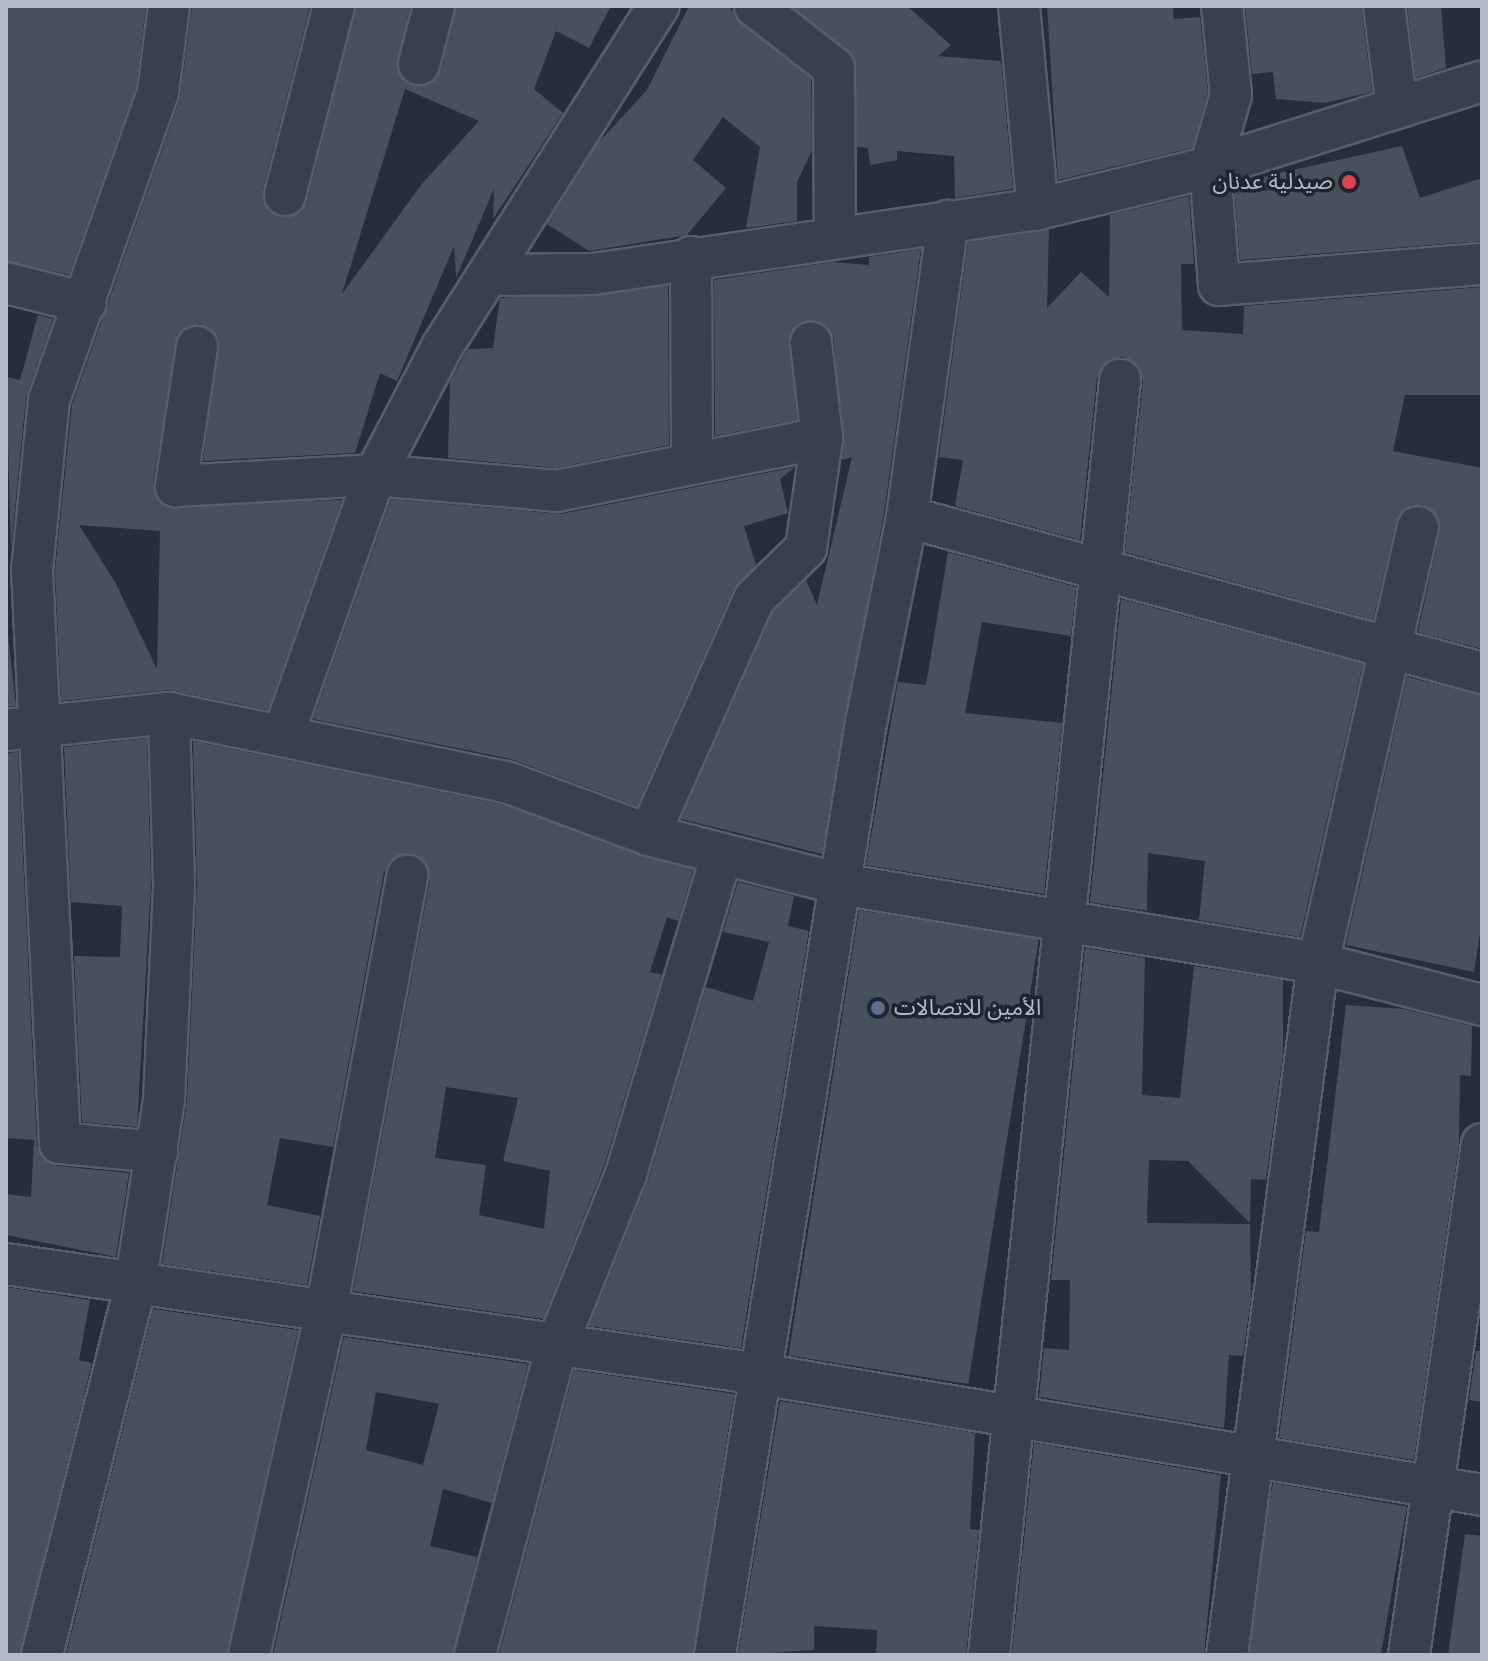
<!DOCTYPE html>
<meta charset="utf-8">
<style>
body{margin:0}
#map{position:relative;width:1488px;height:1661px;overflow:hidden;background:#252e3a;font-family:Poppins,"Noto Sans Arabic",sans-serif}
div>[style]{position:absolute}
.building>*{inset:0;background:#47515e;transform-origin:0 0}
.roads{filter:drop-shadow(2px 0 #575e69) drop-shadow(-2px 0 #575e69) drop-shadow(0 2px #575e69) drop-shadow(0 -2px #575e69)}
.minor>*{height:40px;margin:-20px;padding:0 20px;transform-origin:20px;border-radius:20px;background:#39404b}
.dots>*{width:22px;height:22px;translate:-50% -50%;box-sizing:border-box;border:4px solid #1e2530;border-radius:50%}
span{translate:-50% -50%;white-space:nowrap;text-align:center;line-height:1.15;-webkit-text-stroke:7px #1e2530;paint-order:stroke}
.poi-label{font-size:22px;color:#b4bbc6}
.right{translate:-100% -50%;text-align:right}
.left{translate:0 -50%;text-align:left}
.frame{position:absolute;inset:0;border:8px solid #b4bbc6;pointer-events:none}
</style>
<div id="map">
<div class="building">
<div style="clip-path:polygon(6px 6px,146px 6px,136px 87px,69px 275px,6px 261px)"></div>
<div style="clip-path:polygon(evenodd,192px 6px,310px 6px,263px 189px,268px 211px,280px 217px,301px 212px,307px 201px,356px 6px,410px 6px,397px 69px,414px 86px,441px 70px,456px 6px,611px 6px,589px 48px,556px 31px,534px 89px,563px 113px,493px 219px,494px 189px,456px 278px,454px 246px,397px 381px,380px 373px,355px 453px,203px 461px,219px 339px,200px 324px,179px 333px,153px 483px,164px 505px,342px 500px,268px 710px,169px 690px,61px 701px,55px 571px,72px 405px,180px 99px,192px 6px,405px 89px,479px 121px,421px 185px,342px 294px,405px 89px,192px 6px,79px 525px,160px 531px,157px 669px,115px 582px,79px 525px)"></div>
<div style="clip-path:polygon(689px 6px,727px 6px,811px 79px,812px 151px,797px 182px,797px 221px,746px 228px,760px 147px,723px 117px,693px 160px,726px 188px,687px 235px,589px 251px,547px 224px,598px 143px,647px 90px)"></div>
<div style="clip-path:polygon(792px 6px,907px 6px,951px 45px,938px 56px,1001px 61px,1013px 189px,955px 198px,954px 156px,897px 151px,897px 160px,870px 165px,868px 148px,857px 147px,854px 57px)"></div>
<div style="clip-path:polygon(1047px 6px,1157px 6px,1173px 7px,1174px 19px,1200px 17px,1208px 93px,1192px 148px,1058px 180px)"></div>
<div style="clip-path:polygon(1245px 6px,1361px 6px,1372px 92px,1325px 103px,1276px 99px,1273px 72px,1252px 74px)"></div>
<div style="clip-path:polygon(1407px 6px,1441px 6px,1446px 68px,1416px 78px)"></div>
<div style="clip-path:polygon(1402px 146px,1420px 198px,1482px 178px,1482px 241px,1240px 260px,1234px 183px)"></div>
<div style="clip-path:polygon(1189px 196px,1194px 264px,1181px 264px,1182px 330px,1243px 334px,1244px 306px,1482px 287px,1482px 395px,1405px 395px,1393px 451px,1482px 468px,1482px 649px,1418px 632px,1440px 531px,1424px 505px,1411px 505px,1396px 521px,1373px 620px,1125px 552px,1143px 382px,1141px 370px,1123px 357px,1110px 359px,1097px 378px,1080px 540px,955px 506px,963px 460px,939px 457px,968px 242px,1049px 230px,1047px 308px,1081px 272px,1109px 297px,1110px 215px)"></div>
<div style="clip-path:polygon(921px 249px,884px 513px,822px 854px,681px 819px,773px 612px,806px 580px,817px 605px,852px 457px,842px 460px,834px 340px,819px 322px,798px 324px,790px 335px,797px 420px,715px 436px,714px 280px,832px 262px,869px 265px,869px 257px)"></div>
<div style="clip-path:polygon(668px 286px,669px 445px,556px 468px,448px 458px,450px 381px,468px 349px,493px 348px,500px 298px)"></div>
<div style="clip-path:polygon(38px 315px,53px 319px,26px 397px,11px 549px,6px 377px,20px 380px)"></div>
<div style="clip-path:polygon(795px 467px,780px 479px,788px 513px,744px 526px,756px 565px,733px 590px,637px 806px,511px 759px,313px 719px,391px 499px,561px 514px)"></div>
<div style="clip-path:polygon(948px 552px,1076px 587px,1071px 636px,982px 622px,965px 713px,1062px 723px,1044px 894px,866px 865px,898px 682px,926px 685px)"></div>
<div style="clip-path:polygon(1121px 599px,1363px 664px,1300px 937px,1199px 920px,1205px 861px,1148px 853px,1147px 911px,1090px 902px)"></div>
<div style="clip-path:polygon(6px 616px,16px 706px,6px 707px)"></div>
<div style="clip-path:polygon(1407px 677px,1482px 695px,1482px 920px,1474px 972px,1346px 945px)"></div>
<div style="clip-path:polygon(147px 738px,151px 885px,137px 1127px,82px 1122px,74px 956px,120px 957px,122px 906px,71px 902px,64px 747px)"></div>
<div style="clip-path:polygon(evenodd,193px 741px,500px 804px,693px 870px,678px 921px,667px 917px,650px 972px,662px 975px,604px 1166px,543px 1319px,353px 1291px,430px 880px,422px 859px,410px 853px,390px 861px,384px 872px,333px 1147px,280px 1138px,267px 1205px,320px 1216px,307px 1285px,162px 1264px,187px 1101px,197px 886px,193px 741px,446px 1087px,518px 1098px,503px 1161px,550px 1171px,544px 1229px,479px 1215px,486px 1165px,435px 1158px,446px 1087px)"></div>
<div style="clip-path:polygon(18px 752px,37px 1145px,57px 1166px,129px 1173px,116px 1257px,6px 1235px,6px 1194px,31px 1197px,34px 1140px,6px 1138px,6px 753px)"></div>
<div style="clip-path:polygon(738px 882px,794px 896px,788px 926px,809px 931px,741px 1348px,589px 1326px,648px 1181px,706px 987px,753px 1001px,769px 942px,723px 932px)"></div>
<div style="left:859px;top:910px;width:182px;height:451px;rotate:9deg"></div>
<div style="clip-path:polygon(1085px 948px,1145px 958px,1142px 1095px,1180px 1098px,1194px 966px,1283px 980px,1283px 1054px,1266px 1180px,1251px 1179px,1250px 1223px,1188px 1161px,1149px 1160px,1147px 1223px,1250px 1224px,1251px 1298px,1243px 1356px,1229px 1355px,1224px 1428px,1039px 1397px,1044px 1348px,1069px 1350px,1070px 1280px,1051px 1280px)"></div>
<div style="clip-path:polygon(1346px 1005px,1404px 1009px,1472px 1026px,1471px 1076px,1460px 1075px,1459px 1144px,1414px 1460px,1279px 1438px,1306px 1231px,1319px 1232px)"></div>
<div style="clip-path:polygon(6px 1287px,90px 1300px,79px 1360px,92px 1363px,20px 1655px,6px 1655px)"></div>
<div style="clip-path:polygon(153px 1309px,298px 1330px,227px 1655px,66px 1655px)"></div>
<div style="clip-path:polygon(evenodd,344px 1337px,528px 1364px,492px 1503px,443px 1489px,430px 1546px,477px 1557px,453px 1655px,273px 1655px,344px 1337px,376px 1392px,439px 1404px,423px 1465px,366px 1450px,376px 1392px)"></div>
<div style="clip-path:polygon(1476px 1351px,1482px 1351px,1482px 1402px,1469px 1400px)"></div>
<div style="clip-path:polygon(574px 1370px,734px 1394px,693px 1655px,499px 1655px)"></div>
<div style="clip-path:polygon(780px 1401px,975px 1433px,970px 1529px,979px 1530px,966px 1655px,876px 1655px,877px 1630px,814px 1626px,814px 1650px,738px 1655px)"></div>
<div style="clip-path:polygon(1034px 1443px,1221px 1475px,1204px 1655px,1012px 1655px)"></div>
<div style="left:1273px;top:1483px;width:136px;height:174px;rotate:10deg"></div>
<div style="clip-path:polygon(1465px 1534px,1482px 1536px,1482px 1655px,1448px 1655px)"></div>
</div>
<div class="roads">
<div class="minor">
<div style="left:755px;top:6px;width:100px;rotate:38.1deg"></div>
<div style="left:834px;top:68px;width:166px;rotate:89.7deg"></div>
<div style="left:1019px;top:6px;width:204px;rotate:84.7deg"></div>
<div style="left:1222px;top:6px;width:89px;rotate:84.2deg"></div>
<div style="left:1231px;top:95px;width:75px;rotate:106.3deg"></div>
<div style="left:1210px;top:167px;width:118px;rotate:85.6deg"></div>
<div style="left:1219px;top:285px;width:264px;rotate:-4.6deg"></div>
<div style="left:1384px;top:6px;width:102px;rotate:82.7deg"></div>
<div style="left:419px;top:64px;width:60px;rotate:-75.5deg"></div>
<div style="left:285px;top:195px;width:195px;rotate:-75.5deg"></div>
<div style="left:691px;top:257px;width:204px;rotate:89.7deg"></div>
<div style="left:491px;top:275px;width:102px;rotate:-0.6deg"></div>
<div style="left:593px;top:274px;width:450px;rotate:-8.3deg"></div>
<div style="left:1038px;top:209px;width:177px;rotate:-13.7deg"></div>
<div style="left:1210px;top:167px;width:285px;rotate:-17.5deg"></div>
<div style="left:6px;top:283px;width:82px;rotate:14deg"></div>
<div style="left:197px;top:347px;width:141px;rotate:98.6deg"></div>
<div style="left:176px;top:486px;width:199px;rotate:-3.2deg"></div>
<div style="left:375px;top:475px;width:183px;rotate:5deg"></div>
<div style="left:557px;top:491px;width:270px;rotate:-11.3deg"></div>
<div style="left:907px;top:517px;width:596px;rotate:15.18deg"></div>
<div style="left:6px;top:730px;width:164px;rotate:-6deg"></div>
<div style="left:169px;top:713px;width:344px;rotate:11.6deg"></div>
<div style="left:506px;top:782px;width:153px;rotate:20.3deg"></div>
<div style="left:649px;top:835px;width:197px;rotate:14.4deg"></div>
<div style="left:840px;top:884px;width:484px;rotate:9.4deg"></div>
<div style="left:1318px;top:963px;width:169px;rotate:14.4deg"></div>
<div style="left:283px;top:735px;width:276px;rotate:-70.5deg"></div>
<div style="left:375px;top:475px;width:144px;rotate:-62.4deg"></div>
<div style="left:442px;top:347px;width:404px;rotate:-57.6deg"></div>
<div style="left:649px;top:835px;width:258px;rotate:-66deg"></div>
<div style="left:754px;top:599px;width:73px;rotate:-44.4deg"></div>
<div style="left:806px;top:548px;width:111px;rotate:-81.7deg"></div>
<div style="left:822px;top:438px;width:96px;rotate:-96.6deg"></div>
<div style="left:157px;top:1152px;width:97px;rotate:-174.7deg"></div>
<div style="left:60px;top:1143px;width:574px;rotate:-92.8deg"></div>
<div style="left:32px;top:570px;width:171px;rotate:-84.3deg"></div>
<div style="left:49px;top:400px;width:327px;rotate:-70.5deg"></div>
<div style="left:158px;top:92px;width:87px;rotate:-82.7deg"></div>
<div style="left:6px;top:1264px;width:768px;rotate:8.31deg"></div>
<div style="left:766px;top:1375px;width:726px;rotate:9.51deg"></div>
<div style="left:42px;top:1655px;width:380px;rotate:-75.8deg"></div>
<div style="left:135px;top:1287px;width:189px;rotate:-81.2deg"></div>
<div style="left:164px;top:1100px;width:215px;rotate:-87.3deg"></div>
<div style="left:174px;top:885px;width:172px;rotate:-91.7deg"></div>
<div style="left:249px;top:1655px;width:347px;rotate:-77.4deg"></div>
<div style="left:325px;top:1316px;width:448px;rotate:-79.4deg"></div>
<div style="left:475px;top:1655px;width:321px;rotate:-75.2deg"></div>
<div style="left:557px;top:1345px;width:184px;rotate:-68deg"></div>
<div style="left:626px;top:1174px;width:331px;rotate:-73.3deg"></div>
<div style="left:715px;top:1655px;width:944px;rotate:-80.8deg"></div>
<div style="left:866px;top:723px;width:210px;rotate:-78.7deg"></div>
<div style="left:907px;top:517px;width:299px;rotate:-82.1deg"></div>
<div style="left:989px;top:1655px;width:1282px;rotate:-84.13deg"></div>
<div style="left:1227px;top:1655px;width:698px;rotate:-82.51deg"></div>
<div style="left:1318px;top:963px;width:447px;rotate:-77.1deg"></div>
<div style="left:1409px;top:1655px;width:516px;rotate:-81.87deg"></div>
</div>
</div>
<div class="dots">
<div style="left:1349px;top:182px;background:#e0444e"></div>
<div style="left:878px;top:1008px;background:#5c6f8a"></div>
</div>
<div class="poi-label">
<span class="right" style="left:1333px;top:182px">صيدلية عدنان</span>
<span class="left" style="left:894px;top:1008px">الأمين للاتصالات</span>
</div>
<div class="frame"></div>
</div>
